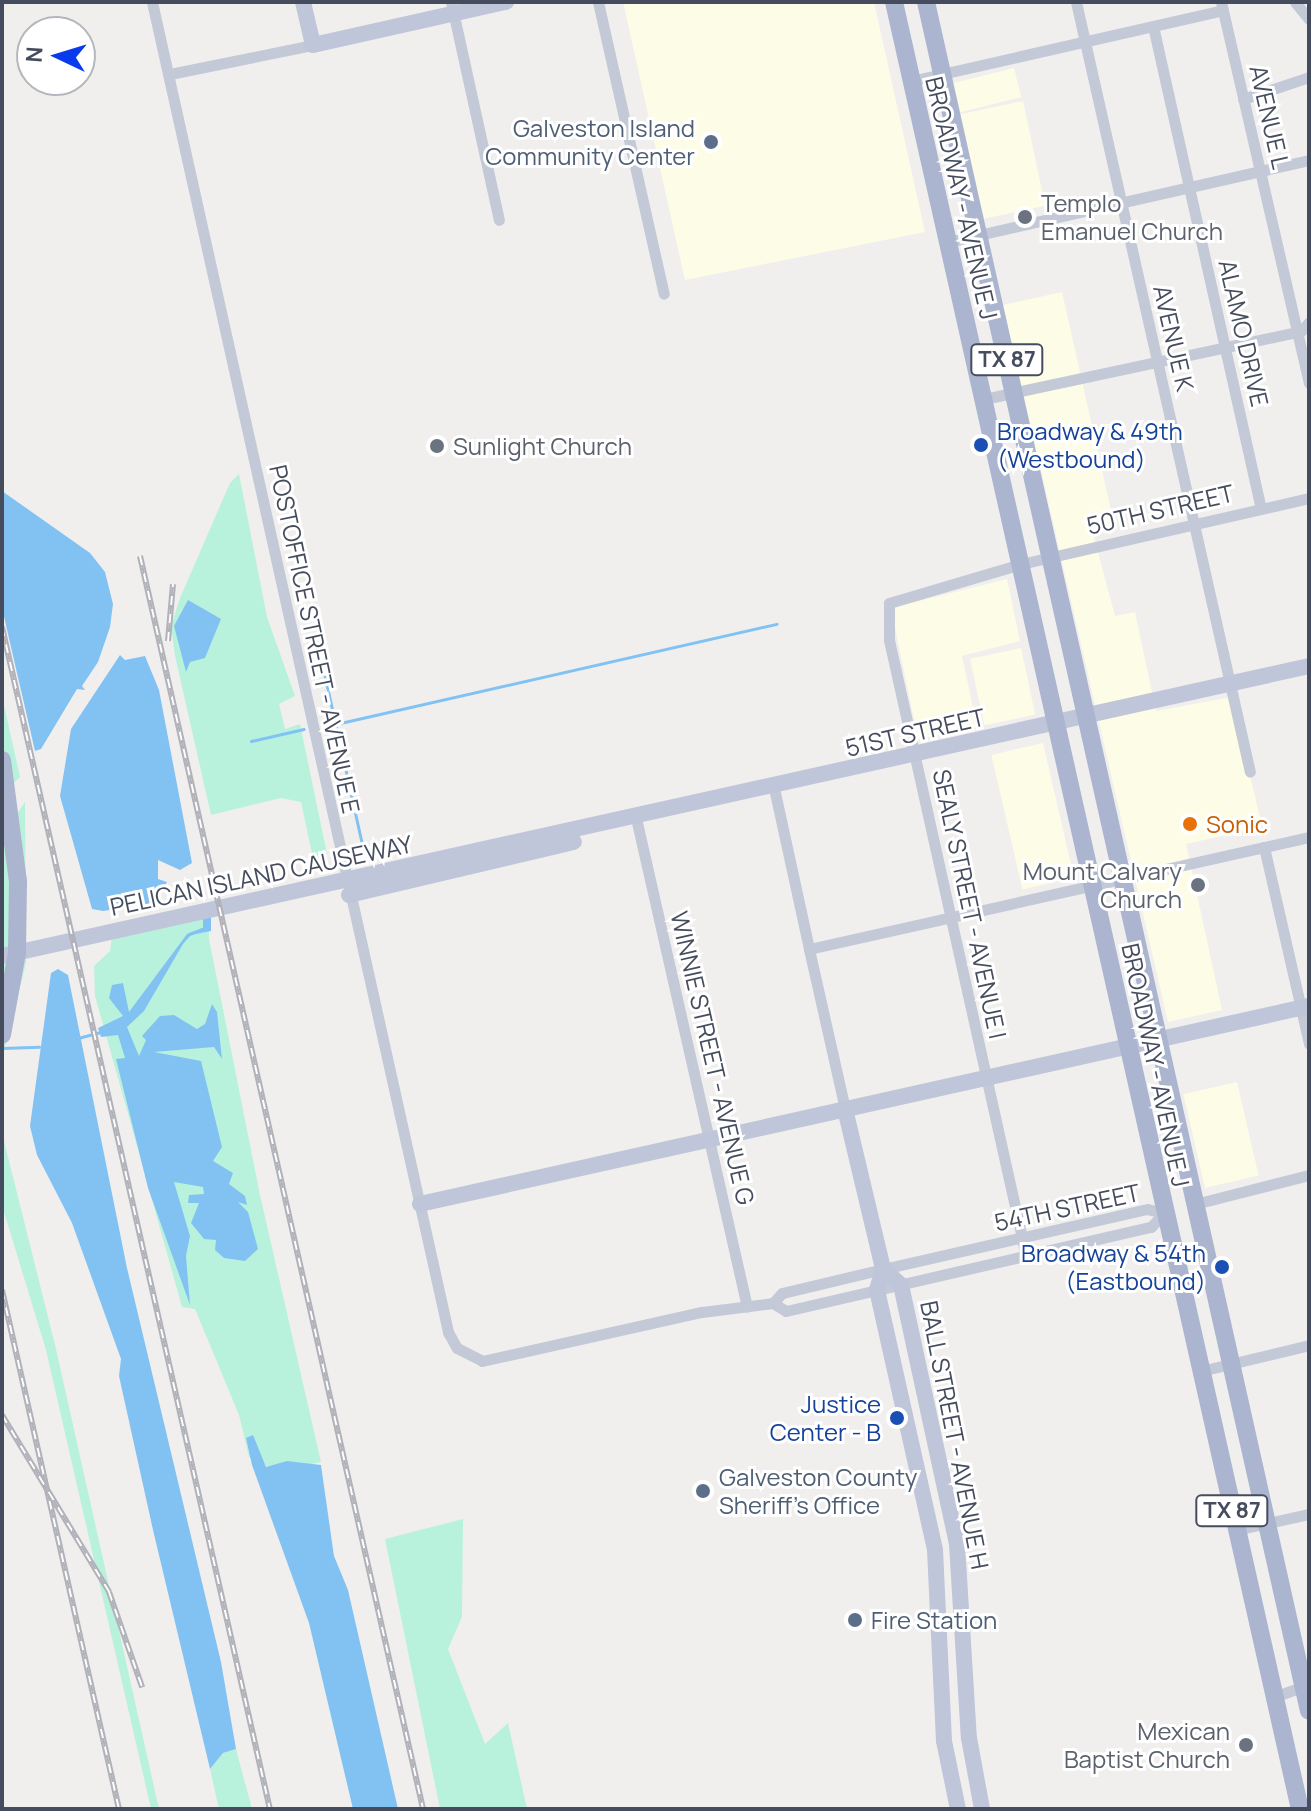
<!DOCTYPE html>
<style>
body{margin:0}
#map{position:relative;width:1311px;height:1811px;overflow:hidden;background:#f1efee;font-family:Manrope,sans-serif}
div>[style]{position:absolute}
.commercial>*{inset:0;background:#fdfce6;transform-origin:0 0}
.green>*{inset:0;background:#b8f2dc}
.water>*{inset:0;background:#82c2f3}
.stream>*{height:3px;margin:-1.5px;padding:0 1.5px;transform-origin:1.5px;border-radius:1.5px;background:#82c2f3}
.street>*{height:11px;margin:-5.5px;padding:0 5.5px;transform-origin:5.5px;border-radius:5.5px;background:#c3c9d7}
.secondary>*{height:16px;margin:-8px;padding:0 8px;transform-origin:8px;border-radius:8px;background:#bfc6d9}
.primary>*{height:18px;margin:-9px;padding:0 9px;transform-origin:9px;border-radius:9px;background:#abb5cf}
.rail>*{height:6px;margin-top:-3px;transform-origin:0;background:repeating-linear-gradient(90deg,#fff 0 9px,#b0b1b9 0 18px);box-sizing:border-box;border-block:2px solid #b0b1b9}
.dots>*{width:22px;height:22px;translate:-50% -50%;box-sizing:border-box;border:4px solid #fff;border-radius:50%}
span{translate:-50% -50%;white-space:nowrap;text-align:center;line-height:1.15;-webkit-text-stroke:6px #fff;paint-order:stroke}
.shield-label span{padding:2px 6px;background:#fff;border:2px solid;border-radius:6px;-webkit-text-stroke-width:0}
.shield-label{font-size:22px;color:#454c5d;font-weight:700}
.street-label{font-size:24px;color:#454c5d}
.service-label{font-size:24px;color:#4e5e75}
.right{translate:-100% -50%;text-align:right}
.left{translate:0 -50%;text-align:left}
.worship-label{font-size:24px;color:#5b616d}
.transit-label{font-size:24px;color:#164399}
.food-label{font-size:24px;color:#c56008}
.frame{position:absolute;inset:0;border:4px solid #454c5d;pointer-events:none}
.north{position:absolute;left:16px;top:16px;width:80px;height:80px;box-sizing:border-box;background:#fff;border:2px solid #b5b7be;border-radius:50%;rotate:274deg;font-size:22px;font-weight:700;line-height:32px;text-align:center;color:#454c5d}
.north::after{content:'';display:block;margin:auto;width:28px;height:36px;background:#0a3aee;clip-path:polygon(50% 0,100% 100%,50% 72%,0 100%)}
</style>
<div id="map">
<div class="commercial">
<div style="clip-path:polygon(623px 2px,874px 2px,925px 232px,685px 280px)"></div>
<div style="left:1014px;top:68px;width:30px;height:63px;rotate:76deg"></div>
<div style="left:1023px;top:101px;width:107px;height:64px;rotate:78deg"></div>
<div style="clip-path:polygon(1062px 292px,1115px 528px,1093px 534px,1115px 616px,1135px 612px,1156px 711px,1232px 697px,1262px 827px,1186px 844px,1222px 1010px,1168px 1022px,1003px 305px)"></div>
<div style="clip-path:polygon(1007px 579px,1020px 641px,962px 656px,977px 727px,918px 739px,891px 608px)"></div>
<div style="left:1021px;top:648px;width:68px;height:52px;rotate:78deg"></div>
<div style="left:1043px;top:743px;width:138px;height:53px;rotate:77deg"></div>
<div style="left:1237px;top:1082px;width:96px;height:55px;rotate:77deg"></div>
</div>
<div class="green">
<div style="clip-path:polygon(239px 474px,267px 617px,295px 696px,279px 704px,285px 729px,300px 724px,327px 854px,314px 863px,301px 802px,281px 798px,211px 815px,175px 656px,171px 626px,180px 598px,230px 483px)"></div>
<div style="clip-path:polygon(2px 696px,20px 777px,2px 795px)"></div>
<div style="clip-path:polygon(25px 802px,26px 963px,2px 1060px,2px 836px)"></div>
<div style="clip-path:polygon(208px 908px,209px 939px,260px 1195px,321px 1462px,276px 1471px,249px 1457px,239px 1415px,195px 1309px,182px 1307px,95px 996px,94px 966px,110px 951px,113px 928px)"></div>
<div style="clip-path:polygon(2px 1133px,56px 1349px,159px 1809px,151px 1809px,46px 1350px,4px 1212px)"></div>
<div style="clip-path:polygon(463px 1519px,462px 1617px,448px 1649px,485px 1744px,508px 1723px,527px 1809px,440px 1809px,385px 1539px)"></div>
<div style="clip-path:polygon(236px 1749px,252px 1809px,219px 1809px,210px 1769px,223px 1753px)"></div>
</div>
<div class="water">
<div style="clip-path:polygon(2px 491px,90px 553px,105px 572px,113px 604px,110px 627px,98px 662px,82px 686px,85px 690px,77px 689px,41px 749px,35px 751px,2px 608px)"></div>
<div style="clip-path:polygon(188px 600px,221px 619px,205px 658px,190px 662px,186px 672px,174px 626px)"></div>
<div style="clip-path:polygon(120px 655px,125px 660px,145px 656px,159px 690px,192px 863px,180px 870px,158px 860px,158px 879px,167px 882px,154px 903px,103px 911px,92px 909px,60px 796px,71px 729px)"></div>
<div style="clip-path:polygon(211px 912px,211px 931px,191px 935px,183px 944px,144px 1011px,127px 1027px,139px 1056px,146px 1040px,142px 1036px,160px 1016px,174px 1015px,197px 1029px,205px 1024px,212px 1004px,217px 1012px,222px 1059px,214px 1047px,154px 1052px,201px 1061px,222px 1147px,213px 1161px,233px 1173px,229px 1184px,245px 1196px,247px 1205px,238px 1202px,248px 1212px,258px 1249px,245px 1261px,224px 1258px,215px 1250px,216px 1240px,204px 1239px,191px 1223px,199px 1203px,188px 1203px,189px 1195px,204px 1194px,203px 1187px,174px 1182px,190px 1236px,186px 1256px,190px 1305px,148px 1188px,116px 1059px,125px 1058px,118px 1035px,101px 1037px,98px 1028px,123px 1016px,109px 998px,112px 985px,123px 983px,129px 1012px,187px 934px,203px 929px,203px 914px)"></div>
<div style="clip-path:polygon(58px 969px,68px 975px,127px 1268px,221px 1662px,236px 1749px,223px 1753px,210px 1769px,153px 1530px,119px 1376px,121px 1359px,72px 1223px,37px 1155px,30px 1126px,51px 973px)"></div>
<div style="clip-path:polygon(253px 1435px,266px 1467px,287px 1461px,321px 1465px,334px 1556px,348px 1590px,398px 1809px,353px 1809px,309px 1623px,252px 1465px,246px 1438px)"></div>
</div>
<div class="stream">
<div style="left:322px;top:664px;width:189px;rotate:77.5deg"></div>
<div style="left:327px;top:726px;width:461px;rotate:-12.8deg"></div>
<div style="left:251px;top:741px;width:54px;rotate:-12.8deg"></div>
<div style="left:189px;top:934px;width:19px;rotate:-21deg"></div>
<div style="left:78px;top:1038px;width:24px;rotate:-15deg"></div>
<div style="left:2px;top:1048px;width:37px;rotate:-2deg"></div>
</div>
<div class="street">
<div style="left:152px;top:2px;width:1363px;rotate:77.45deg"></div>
<div style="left:448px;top:1332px;width:18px;rotate:61deg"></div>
<div style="left:457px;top:1348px;width:28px;rotate:27deg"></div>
<div style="left:482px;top:1361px;width:225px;rotate:-12.6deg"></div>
<div style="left:702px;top:1312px;width:72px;rotate:-7.2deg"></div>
<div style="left:773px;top:1303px;width:15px;rotate:32deg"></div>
<div style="left:786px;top:1311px;width:375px;rotate:-13deg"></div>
<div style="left:1151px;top:1227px;width:19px;rotate:-47deg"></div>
<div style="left:1164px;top:1213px;width:17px;rotate:-167deg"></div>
<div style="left:1147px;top:1209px;width:271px;rotate:167.2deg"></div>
<div style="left:883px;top:1269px;width:104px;rotate:166.6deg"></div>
<div style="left:782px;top:1293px;width:13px;rotate:132deg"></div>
<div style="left:451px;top:2px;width:223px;rotate:77.6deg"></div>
<div style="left:598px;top:2px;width:299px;rotate:77.3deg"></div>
<div style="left:1076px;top:2px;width:789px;rotate:77.27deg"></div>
<div style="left:1221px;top:2px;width:391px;rotate:77deg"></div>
<div style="left:1295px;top:2px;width:22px;rotate:51deg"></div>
<div style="left:1153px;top:26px;width:495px;rotate:77.4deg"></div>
<div style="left:170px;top:74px;width:146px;rotate:-11.5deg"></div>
<div style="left:911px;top:81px;width:320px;rotate:-12.8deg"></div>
<div style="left:1243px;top:99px;width:70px;rotate:-18.4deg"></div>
<div style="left:948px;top:242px;width:370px;rotate:-12.8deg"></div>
<div style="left:984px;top:399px;width:324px;rotate:-12.1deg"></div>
<div style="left:1301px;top:331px;width:12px;rotate:-48deg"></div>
<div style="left:774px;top:788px;width:165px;rotate:77.7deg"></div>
<div style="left:636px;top:818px;width:501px;rotate:77.21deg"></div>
<div style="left:1264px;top:847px;width:202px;rotate:77.1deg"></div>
<div style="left:845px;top:1109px;width:164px;rotate:-102.7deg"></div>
<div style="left:809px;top:949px;width:512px;rotate:-12.63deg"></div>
<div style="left:1195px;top:1204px;width:118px;rotate:-14.3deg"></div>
<div style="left:1026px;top:1256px;width:631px;rotate:-102.54deg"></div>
<div style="left:889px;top:640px;width:37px;rotate:-90deg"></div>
<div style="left:889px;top:603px;width:138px;rotate:-16.5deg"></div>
<div style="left:1021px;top:564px;width:295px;rotate:-12.9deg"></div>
<div style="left:1201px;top:1371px;width:111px;rotate:-13.5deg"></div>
<div style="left:1236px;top:1530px;width:75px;rotate:-12.4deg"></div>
<div style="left:1274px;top:1697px;width:35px;rotate:-20deg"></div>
</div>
<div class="secondary">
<div style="left:303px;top:2px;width:44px;rotate:76.9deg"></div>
<div style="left:313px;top:45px;width:198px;rotate:-12.6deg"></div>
<div style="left:349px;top:895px;width:231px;rotate:-13.3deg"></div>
<div style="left:2px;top:956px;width:1339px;rotate:-12.51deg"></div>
<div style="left:845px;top:1109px;width:164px;rotate:76.6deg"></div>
<div style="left:883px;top:1269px;width:22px;rotate:106deg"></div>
<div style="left:877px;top:1290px;width:266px;rotate:77.4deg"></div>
<div style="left:935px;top:1550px;width:191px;rotate:87.3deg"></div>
<div style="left:944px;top:1741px;width:69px;rotate:78.4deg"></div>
<div style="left:420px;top:1204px;width:911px;rotate:-12.56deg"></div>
<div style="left:883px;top:1269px;width:24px;rotate:42deg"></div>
<div style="left:901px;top:1285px;width:265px;rotate:77.8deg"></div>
<div style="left:957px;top:1544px;width:194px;rotate:86.5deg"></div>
<div style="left:969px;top:1738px;width:72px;rotate:79.6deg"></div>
</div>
<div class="primary">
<div style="left:894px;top:2px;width:1852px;rotate:77.34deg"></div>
<div style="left:926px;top:2px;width:1751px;rotate:77.37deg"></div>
<div style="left:2px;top:760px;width:122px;rotate:82.5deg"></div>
<div style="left:18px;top:881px;width:72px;rotate:90.8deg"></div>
<div style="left:17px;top:953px;width:83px;rotate:100.4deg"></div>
</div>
<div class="rail">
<div style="left:140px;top:556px;width:1285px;rotate:77.27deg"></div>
<div style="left:2px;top:627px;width:1212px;rotate:77.23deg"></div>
<div style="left:168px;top:641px;width:57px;rotate:-85deg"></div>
<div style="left:2px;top:1290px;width:532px;rotate:77.3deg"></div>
<div style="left:2px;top:1415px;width:207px;rotate:58.8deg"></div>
<div style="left:109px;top:1592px;width:101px;rotate:70.8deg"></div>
</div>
<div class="dots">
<div style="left:711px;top:142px;background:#5c6f8a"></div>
<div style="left:1025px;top:217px;background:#6b7280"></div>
<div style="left:981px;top:445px;background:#1a4fb4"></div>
<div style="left:437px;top:446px;background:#6b7280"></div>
<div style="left:1190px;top:824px;background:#e8710a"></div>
<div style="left:1198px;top:885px;background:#6b7280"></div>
<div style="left:1222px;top:1267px;background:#1a4fb4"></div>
<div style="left:897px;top:1418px;background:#1a4fb4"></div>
<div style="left:703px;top:1491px;background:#5c6f8a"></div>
<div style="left:855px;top:1620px;background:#5c6f8a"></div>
<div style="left:1246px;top:1745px;background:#6b7280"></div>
</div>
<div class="shield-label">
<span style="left:1007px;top:360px">TX 87</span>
<span style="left:1232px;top:1511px">TX 87</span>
</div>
<div class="street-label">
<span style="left:1270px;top:117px;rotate:77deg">AVENUE L</span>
<span style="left:962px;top:198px;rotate:77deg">BROADWAY - AVENUE J</span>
<span style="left:1244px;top:333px;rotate:77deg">ALAMO DRIVE</span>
<span style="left:1174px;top:338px;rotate:77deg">AVENUE K</span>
<span style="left:1160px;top:509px;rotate:-13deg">50TH STREET</span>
<span style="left:315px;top:639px;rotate:78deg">POSTOFFICE STREET - AVENUE E</span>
<span style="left:915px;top:732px;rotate:-13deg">51ST STREET</span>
<span style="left:261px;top:875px;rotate:-12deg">PELICAN ISLAND CAUSEWAY</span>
<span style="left:970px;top:904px;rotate:78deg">SEALY STREET - AVENUE I</span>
<span style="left:713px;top:1058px;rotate:77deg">WINNIE STREET - AVENUE G</span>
<span style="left:1156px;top:1065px;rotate:78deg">BROADWAY - AVENUE J</span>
<span style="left:1067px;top:1207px;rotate:-12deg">54TH STREET</span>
<span style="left:955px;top:1435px;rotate:79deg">BALL STREET - AVENUE H</span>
</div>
<div class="service-label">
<span class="right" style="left:695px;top:142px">Galveston Island<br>Community Center</span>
<span class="left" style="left:719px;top:1491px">Galveston County<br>Sheriff's Office</span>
<span class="left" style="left:871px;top:1620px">Fire Station</span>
</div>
<div class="worship-label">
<span class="left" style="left:1041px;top:217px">Templo<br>Emanuel Church</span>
<span class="left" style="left:453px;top:446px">Sunlight Church</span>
<span class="right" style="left:1182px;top:885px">Mount Calvary<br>Church</span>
<span class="right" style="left:1230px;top:1745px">Mexican<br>Baptist Church</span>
</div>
<div class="transit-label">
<span class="left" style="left:997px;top:445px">Broadway &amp; 49th<br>(Westbound)</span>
<span class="right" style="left:1206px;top:1267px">Broadway &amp; 54th<br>(Eastbound)</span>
<span class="right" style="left:881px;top:1418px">Justice<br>Center - B</span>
</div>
<div class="food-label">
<span class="left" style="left:1206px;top:824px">Sonic</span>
</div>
<div class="frame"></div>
<div class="north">N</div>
</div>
